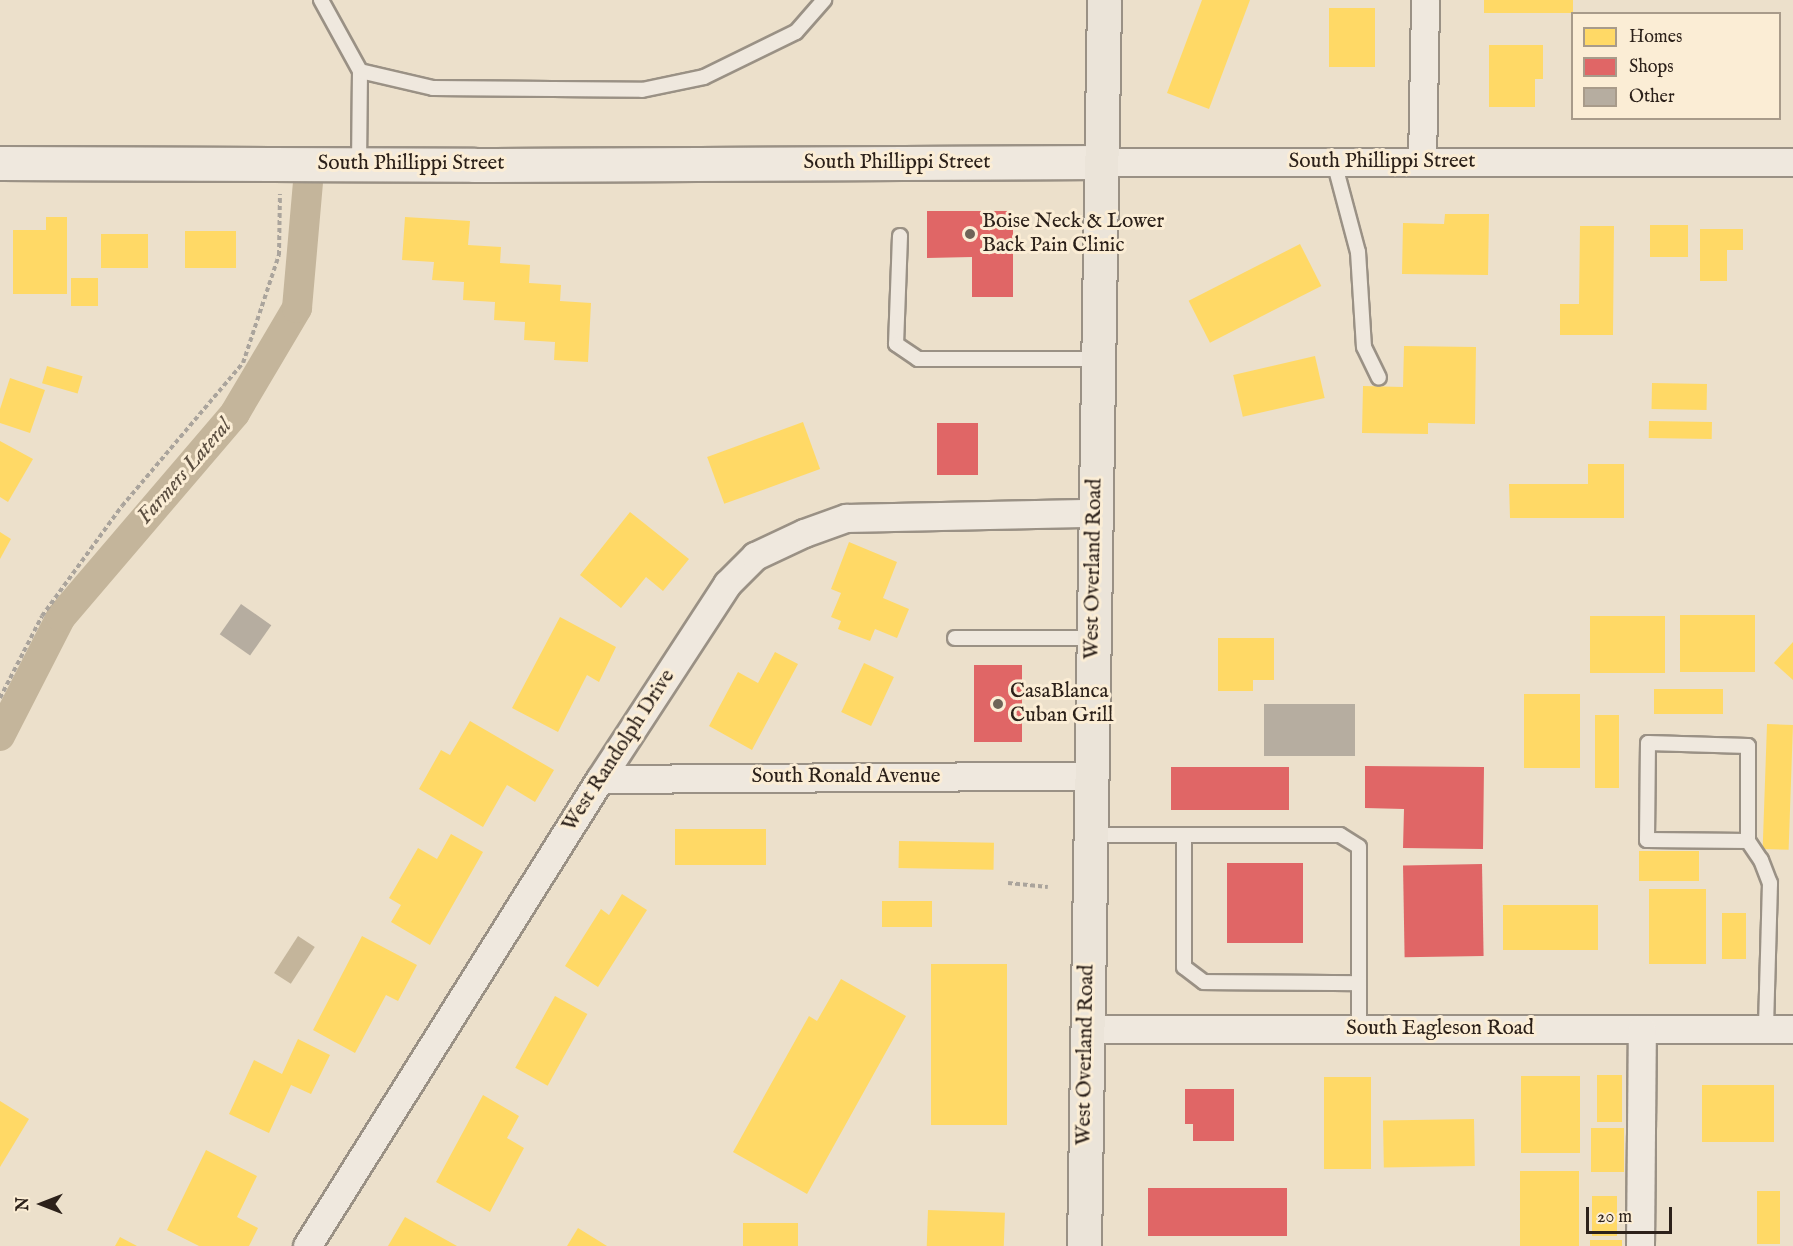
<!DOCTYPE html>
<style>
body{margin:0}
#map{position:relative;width:1793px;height:1246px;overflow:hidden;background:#ece0cb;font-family:"IM FELL English",serif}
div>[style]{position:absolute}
.water>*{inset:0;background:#c4b59b;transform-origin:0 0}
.homes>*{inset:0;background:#ffd966;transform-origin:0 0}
.shops>*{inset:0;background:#e06666;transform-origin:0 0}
.canal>*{height:30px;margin:-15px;padding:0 15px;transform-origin:15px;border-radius:15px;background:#c4b59b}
.building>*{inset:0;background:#b6ada0;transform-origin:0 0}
.path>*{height:4px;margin-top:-2px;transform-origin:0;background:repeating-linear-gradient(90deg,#aaa49c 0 4.5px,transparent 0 7.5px)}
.roads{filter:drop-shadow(2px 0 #9a9185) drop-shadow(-2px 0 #9a9185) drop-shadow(0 2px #9a9185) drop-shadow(0 -2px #9a9185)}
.lane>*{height:14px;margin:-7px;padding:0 7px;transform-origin:7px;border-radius:7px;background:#efe8de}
.street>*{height:27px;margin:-13.5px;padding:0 13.5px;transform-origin:13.5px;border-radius:13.5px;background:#efe8de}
.secondary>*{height:33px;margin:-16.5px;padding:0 16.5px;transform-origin:16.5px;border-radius:16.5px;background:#efe8de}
.primary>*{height:33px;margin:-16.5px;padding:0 16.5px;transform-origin:16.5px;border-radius:16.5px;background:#ebe4d9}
.dots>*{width:16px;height:16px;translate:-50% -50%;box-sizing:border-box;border:3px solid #fbedd5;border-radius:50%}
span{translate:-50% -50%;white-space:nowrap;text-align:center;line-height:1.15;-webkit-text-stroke:6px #fbedd5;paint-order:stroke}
.street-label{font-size:21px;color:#2c211a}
.poi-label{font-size:21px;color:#2c211a}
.left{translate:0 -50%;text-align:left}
.water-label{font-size:22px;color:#5b4e40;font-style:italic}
.legend{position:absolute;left:1571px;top:12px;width:210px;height:108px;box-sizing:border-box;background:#fbedd5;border:2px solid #a89b8a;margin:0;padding:8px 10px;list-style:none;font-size:18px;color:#2c211a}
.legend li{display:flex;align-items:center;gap:12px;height:30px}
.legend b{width:30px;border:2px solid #a89b8a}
.north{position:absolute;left:12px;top:1174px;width:60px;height:60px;-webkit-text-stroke:4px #fbedd5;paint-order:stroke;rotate:270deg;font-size:16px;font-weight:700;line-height:24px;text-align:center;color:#2c211a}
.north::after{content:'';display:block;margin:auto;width:21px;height:27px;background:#2c211a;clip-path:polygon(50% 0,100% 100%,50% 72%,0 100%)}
.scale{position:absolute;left:1586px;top:1207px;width:86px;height:27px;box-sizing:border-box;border:3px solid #2c211a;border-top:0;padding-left:8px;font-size:18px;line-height:21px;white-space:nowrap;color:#2c211a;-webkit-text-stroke:4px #fbedd5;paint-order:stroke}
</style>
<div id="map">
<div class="water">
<div style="left:298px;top:936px;width:20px;height:44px;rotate:33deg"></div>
</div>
<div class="homes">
<div style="clip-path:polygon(1202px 0,1250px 0,1209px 109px,1167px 93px)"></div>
<div style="left:1484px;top:0;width:89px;height:13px"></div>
<div style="left:1329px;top:8px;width:46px;height:59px"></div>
<div style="clip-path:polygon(1489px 45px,1543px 45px,1543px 79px,1535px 79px,1535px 107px,1489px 107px)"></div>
<div style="clip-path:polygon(1445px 214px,1489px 214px,1488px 275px,1402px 274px,1403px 223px,1444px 224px)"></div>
<div style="clip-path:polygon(46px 217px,67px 217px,67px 294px,13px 294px,13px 230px,46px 230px)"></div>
<div style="clip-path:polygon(405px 217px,470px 221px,468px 245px,501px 247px,500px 263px,530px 265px,529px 283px,561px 285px,560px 301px,591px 303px,588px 362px,554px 360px,555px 342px,524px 340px,525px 322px,494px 320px,495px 302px,463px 300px,464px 282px,432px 280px,434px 262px,402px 260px)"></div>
<div style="left:1650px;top:225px;width:38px;height:32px"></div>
<div style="clip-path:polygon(1580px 226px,1614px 226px,1613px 335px,1560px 335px,1560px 304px,1579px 304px)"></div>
<div style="clip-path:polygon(1700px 229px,1743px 229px,1743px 250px,1727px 250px,1727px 281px,1700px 281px)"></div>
<div style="left:185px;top:231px;width:51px;height:37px"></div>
<div style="left:101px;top:234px;width:47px;height:34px"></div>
<div style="left:1300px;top:244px;width:47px;height:125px;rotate:63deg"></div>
<div style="left:71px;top:278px;width:27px;height:28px"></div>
<div style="clip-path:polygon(1404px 346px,1476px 347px,1475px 424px,1428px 423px,1428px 434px,1362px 433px,1363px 386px,1403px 387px)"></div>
<div style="left:1315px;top:356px;width:43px;height:84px;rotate:77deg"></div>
<div style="left:47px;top:366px;width:37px;height:18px;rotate:16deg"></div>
<div style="clip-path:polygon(10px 378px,45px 390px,30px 433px,0 423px,0 409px)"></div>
<div style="left:1652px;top:383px;width:55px;height:26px;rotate:1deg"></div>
<div style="left:1649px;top:421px;width:63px;height:17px;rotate:1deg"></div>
<div style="left:803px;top:422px;width:50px;height:102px;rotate:70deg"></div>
<div style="clip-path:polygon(0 441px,33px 459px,8px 502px,0 497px)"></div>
<div style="clip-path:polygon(1588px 464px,1624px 464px,1624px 518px,1510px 518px,1509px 484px,1588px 484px)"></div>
<div style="clip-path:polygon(630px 512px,689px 559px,663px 591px,646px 577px,621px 608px,580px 575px)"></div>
<div style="clip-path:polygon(0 532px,11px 539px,0 559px)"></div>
<div style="clip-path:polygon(849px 542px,897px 562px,883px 598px,909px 609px,897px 638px,875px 629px,870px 641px,838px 629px,841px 621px,831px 617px,841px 593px,831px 589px)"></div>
<div style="left:1680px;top:615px;width:75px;height:57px"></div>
<div style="left:1590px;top:616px;width:75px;height:57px"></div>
<div style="clip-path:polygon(560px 617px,616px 647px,599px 682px,587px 675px,558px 732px,512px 708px)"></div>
<div style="clip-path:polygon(1218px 638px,1274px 638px,1274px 680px,1253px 680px,1253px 691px,1218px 691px)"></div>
<div style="clip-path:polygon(1793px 642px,1793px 680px,1774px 663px)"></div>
<div style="clip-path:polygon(775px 652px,798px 664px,752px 750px,709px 726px,738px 672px,758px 683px)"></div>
<div style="left:864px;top:663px;width:33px;height:54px;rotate:25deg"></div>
<div style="left:1654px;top:689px;width:69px;height:25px"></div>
<div style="left:1524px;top:694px;width:56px;height:74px"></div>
<div style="left:1595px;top:715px;width:24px;height:73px"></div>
<div style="clip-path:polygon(470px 721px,554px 770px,535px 802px,507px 785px,483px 827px,419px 789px,441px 750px,450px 755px)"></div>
<div style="left:1767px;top:724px;width:26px;height:125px;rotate:2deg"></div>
<div style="left:675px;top:829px;width:91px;height:36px"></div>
<div style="clip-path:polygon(451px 834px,483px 852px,430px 945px,391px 922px,401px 905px,389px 898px,418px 848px,437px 859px)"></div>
<div style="left:899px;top:841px;width:95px;height:27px;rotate:1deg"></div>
<div style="left:1639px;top:851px;width:60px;height:30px"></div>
<div style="left:1649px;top:889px;width:57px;height:75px"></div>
<div style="clip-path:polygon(622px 894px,647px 910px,598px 987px,565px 966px,601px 909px,609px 915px)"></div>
<div style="left:882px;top:901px;width:50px;height:26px"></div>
<div style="left:1503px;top:905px;width:95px;height:45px"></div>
<div style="left:1722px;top:913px;width:24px;height:46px"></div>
<div style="clip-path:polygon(362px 936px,417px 965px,398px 1001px,386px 995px,355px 1053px,313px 1030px)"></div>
<div style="left:931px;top:964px;width:76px;height:161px"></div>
<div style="clip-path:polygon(841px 979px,906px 1016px,807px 1194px,733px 1152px,809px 1016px,817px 1021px)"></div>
<div style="left:555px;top:996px;width:37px;height:82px;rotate:29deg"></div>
<div style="clip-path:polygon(298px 1039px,330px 1055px,311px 1094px,291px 1085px,269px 1133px,229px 1114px,254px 1060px,282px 1074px)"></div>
<div style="left:1597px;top:1075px;width:25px;height:47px"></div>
<div style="left:1521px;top:1076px;width:59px;height:77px"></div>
<div style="left:1324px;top:1077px;width:47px;height:92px"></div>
<div style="left:1702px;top:1085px;width:72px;height:57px"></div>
<div style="clip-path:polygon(483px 1095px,519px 1116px,507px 1138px,524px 1148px,490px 1212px,436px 1182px)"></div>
<div style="clip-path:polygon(0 1101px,29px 1119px,0 1167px)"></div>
<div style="left:1474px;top:1119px;width:47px;height:91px;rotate:89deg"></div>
<div style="left:1591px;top:1128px;width:33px;height:44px"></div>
<div style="clip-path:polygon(206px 1150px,257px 1176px,237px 1217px,258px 1228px,249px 1246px,199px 1246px,167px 1230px)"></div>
<div style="left:1520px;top:1171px;width:59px;height:75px"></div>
<div style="left:1757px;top:1191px;width:23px;height:53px"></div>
<div style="left:1592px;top:1196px;width:25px;height:40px"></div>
<div style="left:928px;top:1210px;width:77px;height:36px;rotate:2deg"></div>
<div style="clip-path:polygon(405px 1217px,457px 1246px,388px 1246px)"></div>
<div style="left:743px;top:1223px;width:55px;height:23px"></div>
<div style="clip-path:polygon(578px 1228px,607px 1246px,567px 1246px)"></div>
<div style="clip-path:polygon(120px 1237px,137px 1246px,115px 1246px)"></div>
<div style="left:1590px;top:1240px;width:32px;height:6px"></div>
</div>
<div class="shops">
<div style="clip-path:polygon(927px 211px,1013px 211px,1013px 297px,972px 297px,972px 257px,927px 258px)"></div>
<div style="left:937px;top:423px;width:41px;height:52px"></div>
<div style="left:974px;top:665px;width:48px;height:77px"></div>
<div style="clip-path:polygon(1365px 766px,1484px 767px,1483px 849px,1403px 848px,1404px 809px,1365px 808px)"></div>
<div style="left:1171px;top:767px;width:118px;height:43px"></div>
<div style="left:1227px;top:863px;width:76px;height:80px"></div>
<div style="left:1482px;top:864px;width:92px;height:79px;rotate:89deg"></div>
<div style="clip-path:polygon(1185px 1089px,1234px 1089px,1234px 1141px,1193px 1141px,1193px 1124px,1185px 1124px)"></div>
<div style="left:1148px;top:1188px;width:139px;height:48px"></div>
</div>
<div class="canal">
<div style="left:0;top:736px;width:134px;rotate:-62.9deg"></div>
<div style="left:61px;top:617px;width:268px;rotate:-49.5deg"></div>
<div style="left:235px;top:413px;width:122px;rotate:-59.4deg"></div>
<div style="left:297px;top:308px;width:125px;rotate:-85deg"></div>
</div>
<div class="building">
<div style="left:241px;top:604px;width:37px;height:37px;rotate:35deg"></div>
<div style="left:1264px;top:704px;width:91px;height:52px"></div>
</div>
<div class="path">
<div style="left:0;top:698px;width:92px;rotate:-62.9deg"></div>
<div style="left:42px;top:616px;width:136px;rotate:-54deg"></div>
<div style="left:122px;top:506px;width:187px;rotate:-49.8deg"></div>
<div style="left:243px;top:363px;width:114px;rotate:-71.6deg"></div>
<div style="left:279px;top:255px;width:61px;rotate:-89.1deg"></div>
<div style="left:1008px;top:883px;width:40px;rotate:5.7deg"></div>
</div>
<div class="roads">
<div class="lane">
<div style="left:321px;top:0;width:81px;rotate:61.2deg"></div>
<div style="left:360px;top:71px;width:93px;rotate:90.6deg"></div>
<div style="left:360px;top:71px;width:75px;rotate:13.1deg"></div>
<div style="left:433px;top:88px;width:209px;rotate:0.5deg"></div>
<div style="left:642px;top:90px;width:63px;rotate:-11.8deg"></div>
<div style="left:704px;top:77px;width:102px;rotate:-26.1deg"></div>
<div style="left:796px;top:32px;width:43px;rotate:-48.8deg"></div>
<div style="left:1334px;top:162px;width:93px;rotate:75.1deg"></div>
<div style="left:1358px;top:252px;width:95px;rotate:86.4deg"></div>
<div style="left:1364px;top:347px;width:34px;rotate:64deg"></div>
<div style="left:900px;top:236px;width:108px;rotate:92.1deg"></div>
<div style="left:896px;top:344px;width:27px;rotate:34deg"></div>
<div style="left:918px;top:359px;width:180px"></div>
<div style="left:955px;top:638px;width:138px"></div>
<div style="left:1090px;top:835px;width:250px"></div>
<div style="left:1340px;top:835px;width:22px;rotate:32deg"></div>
<div style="left:1359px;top:847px;width:182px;rotate:90deg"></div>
<div style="left:1184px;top:835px;width:132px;rotate:90deg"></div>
<div style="left:1184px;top:967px;width:25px;rotate:37deg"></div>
<div style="left:1204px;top:982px;width:155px;rotate:0.4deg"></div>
<div style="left:1748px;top:841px;width:95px;rotate:-90deg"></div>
<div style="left:1748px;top:746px;width:100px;rotate:-178.3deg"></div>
<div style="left:1648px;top:743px;width:97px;rotate:90.6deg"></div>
<div style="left:1647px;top:840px;width:101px;rotate:0.6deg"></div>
<div style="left:1748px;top:841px;width:23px;rotate:56deg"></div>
<div style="left:1761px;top:860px;width:25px;rotate:69deg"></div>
<div style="left:1770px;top:883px;width:146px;rotate:91.6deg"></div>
</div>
<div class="street">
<div style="left:1422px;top:161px;width:161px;rotate:-88.9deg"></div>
<div style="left:1101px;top:162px;width:692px"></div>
<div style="left:600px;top:779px;width:491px;rotate:-0.4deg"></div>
<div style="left:1086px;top:1029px;width:707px"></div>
<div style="left:307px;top:1246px;width:551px;rotate:-57.9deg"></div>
<div style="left:600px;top:779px;width:233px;rotate:-56.9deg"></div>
<div style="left:727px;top:584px;width:40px;rotate:-45deg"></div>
<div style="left:755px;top:556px;width:54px;rotate:-25.1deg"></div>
<div style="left:804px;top:533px;width:45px;rotate:-19.7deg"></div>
<div style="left:846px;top:518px;width:249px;rotate:-1.2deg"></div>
<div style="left:1640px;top:1246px;width:217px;rotate:-89.5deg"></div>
</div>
<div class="secondary">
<div style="left:0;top:163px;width:474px;rotate:0.2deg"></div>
<div style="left:474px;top:165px;width:627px;rotate:-0.27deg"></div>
</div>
<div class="primary">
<div style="left:1084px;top:1246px;width:1246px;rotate:-89.08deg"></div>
</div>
</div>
<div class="dots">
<div style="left:970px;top:234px;background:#6f6458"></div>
<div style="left:998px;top:704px;background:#6f6458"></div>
</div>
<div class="street-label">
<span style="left:1382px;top:162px">South Phillippi Street</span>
<span style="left:897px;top:163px">South Phillippi Street</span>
<span style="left:411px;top:164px">South Phillippi Street</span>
<span style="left:1094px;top:569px;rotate:-89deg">West Overland Road</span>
<span style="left:619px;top:751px;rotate:-57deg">West Randolph Drive</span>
<span style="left:846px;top:777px">South Ronald Avenue</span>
<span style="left:1440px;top:1029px">South Eagleson Road</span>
<span style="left:1086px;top:1055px;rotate:-89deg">West Overland Road</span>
</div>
<div class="poi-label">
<span class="left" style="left:982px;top:234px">Boise Neck &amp; Lower<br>Back Pain Clinic</span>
<span class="left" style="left:1010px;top:704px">CasaBlanca<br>Cuban Grill</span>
</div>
<div class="water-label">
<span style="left:185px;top:472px;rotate:-49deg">Farmers Lateral</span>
</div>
<ul class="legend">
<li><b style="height:16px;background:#ffd966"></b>Homes</li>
<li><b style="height:16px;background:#e06666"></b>Shops</li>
<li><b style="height:16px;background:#b6ada0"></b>Other</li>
</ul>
<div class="north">N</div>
<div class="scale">20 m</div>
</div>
